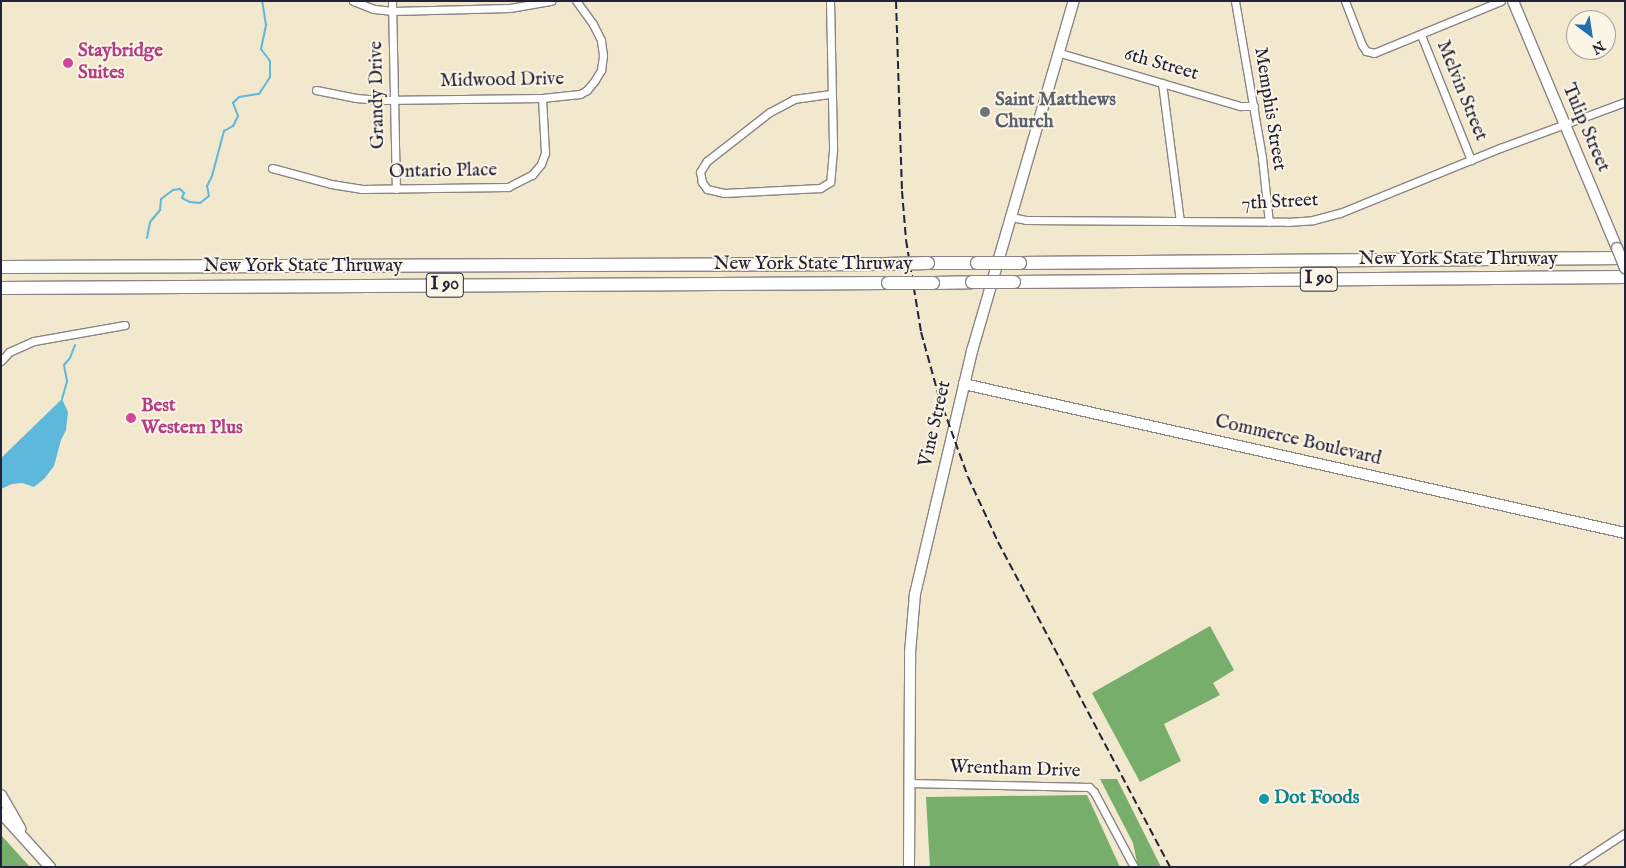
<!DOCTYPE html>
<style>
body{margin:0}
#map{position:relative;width:1626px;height:868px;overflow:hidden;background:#f2e8cd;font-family:"IM FELL English",serif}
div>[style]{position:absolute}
.forest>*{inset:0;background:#78ae6b}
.water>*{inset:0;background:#5db8db}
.stream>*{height:2px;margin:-1px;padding:0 1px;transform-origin:1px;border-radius:1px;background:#5db8db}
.roads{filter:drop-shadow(1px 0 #8a8584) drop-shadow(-1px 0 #8a8584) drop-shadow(0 1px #8a8584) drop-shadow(0 -1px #8a8584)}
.street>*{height:7px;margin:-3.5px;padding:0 3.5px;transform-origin:3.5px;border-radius:3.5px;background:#fff}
.secondary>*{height:10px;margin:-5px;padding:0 5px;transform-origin:5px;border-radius:5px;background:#fff}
.highway>*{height:12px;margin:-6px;padding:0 6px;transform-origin:6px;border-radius:6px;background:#fff}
.rail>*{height:2px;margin-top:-1px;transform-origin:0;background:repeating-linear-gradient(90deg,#22223b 0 8px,transparent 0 12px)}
.bridges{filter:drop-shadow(1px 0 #8a8584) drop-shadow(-1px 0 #8a8584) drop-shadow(0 1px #8a8584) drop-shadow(0 -1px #8a8584)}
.secondary-bridge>*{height:10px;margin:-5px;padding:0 5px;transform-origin:5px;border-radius:5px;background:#fff}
.highway-bridge>*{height:12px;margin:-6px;padding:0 6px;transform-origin:6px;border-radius:6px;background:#fff}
.dots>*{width:14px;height:14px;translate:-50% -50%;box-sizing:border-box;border:2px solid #fcf5e5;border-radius:50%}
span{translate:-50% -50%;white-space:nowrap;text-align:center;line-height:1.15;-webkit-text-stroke:4px #fcf5e5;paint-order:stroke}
.shield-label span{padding:1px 4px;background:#fcf5e5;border:1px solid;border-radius:4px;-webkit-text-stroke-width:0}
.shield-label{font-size:18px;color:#22223b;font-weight:700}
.hotel-label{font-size:19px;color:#b23c85;font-weight:700}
.left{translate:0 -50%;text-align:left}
.street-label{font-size:19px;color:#22223b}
.worship-label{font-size:19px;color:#5b616d;font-weight:700}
.culture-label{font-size:19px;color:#0d838f;font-weight:700}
.frame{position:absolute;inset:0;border:2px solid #22223b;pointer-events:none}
.north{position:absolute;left:1566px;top:10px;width:50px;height:50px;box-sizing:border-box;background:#fcf5e5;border:1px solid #a5a1a1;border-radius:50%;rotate:149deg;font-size:14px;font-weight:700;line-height:20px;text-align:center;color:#22223b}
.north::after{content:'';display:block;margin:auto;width:18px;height:22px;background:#1f6fb2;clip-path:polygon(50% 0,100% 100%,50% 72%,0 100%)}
</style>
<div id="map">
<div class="forest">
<div style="clip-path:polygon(1210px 626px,1234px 670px,1213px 683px,1220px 695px,1164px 724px,1181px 761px,1140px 782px,1092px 693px)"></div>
<div style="clip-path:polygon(1100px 779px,1117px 779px,1161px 867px,1138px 867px,1133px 843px)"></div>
<div style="clip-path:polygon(1087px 795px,1120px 867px,930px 867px,926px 797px)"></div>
<div style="clip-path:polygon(1px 835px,30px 867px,1px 867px)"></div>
</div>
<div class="water">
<div style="clip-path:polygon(62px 399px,68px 412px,66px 430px,61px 440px,54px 466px,44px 479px,34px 487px,22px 483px,12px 484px,1px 489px,1px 458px)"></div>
</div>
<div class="stream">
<div style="left:147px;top:238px;width:16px;rotate:-79deg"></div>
<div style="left:150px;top:222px;width:16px;rotate:-50deg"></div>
<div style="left:160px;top:210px;width:11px;rotate:-85deg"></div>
<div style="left:161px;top:199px;width:15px;rotate:-37deg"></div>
<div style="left:173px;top:190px;width:7px;rotate:-8deg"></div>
<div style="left:180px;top:189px;width:6px;rotate:45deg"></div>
<div style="left:184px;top:193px;width:5px;rotate:112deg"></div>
<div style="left:182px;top:198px;width:9px;rotate:27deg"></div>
<div style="left:190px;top:202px;width:10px;rotate:6deg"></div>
<div style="left:200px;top:203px;width:11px;rotate:-38deg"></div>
<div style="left:209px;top:196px;width:10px;rotate:-101deg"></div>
<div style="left:207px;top:186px;width:11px;rotate:-63deg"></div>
<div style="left:212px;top:176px;width:47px;rotate:-75.1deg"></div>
<div style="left:224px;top:131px;width:10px;rotate:-29deg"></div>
<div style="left:233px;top:126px;width:11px;rotate:-63deg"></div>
<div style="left:238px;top:116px;width:14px;rotate:-111deg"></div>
<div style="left:233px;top:103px;width:8px;rotate:-45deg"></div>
<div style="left:239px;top:97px;width:20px;rotate:-9deg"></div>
<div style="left:259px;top:94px;width:20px;rotate:-57deg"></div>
<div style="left:270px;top:77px;width:16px;rotate:-90deg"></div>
<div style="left:270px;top:61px;width:15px;rotate:-127deg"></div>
<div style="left:261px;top:49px;width:25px;rotate:-78deg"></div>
<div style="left:266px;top:25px;width:24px;rotate:-99deg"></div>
<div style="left:62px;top:399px;width:19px;rotate:-74deg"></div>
<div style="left:67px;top:381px;width:16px;rotate:-101deg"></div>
<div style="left:64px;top:365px;width:9px;rotate:-49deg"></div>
<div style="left:70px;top:358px;width:14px;rotate:-69deg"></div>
</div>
<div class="roads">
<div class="street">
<div style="left:353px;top:1px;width:22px;rotate:21deg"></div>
<div style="left:374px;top:9px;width:19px;rotate:6deg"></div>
<div style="left:393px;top:11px;width:117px;rotate:-1.5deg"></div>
<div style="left:510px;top:8px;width:42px;rotate:-9.7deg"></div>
<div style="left:392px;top:1px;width:188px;rotate:88.8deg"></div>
<div style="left:830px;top:1px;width:149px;rotate:88.8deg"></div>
<div style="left:833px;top:150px;width:32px;rotate:95deg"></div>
<div style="left:830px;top:182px;width:12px;rotate:149deg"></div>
<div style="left:820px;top:188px;width:96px;rotate:177deg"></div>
<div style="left:724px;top:193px;width:17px;rotate:-167deg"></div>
<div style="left:707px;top:189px;width:9px;rotate:-126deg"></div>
<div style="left:702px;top:182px;width:10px;rotate:-101deg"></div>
<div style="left:700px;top:172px;width:13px;rotate:-58deg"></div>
<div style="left:707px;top:161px;width:80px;rotate:-37.9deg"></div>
<div style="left:770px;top:112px;width:27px;rotate:-28deg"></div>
<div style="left:794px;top:99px;width:37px;rotate:-8deg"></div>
<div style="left:1235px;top:1px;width:159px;rotate:80.2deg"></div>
<div style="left:1262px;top:158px;width:64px;rotate:83.8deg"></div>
<div style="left:1345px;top:1px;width:47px;rotate:68.9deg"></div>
<div style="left:1362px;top:45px;width:7px;rotate:56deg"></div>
<div style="left:1366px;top:51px;width:8px;rotate:14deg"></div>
<div style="left:1374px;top:53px;width:137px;rotate:-22.3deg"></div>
<div style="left:1421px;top:35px;width:135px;rotate:68.2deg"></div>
<div style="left:1060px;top:53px;width:188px;rotate:16.4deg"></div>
<div style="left:1240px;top:106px;width:14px"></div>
<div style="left:1162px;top:83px;width:139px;rotate:82.6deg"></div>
<div style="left:316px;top:90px;width:41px;rotate:11.3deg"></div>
<div style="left:356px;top:98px;width:24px;rotate:5deg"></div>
<div style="left:380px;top:100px;width:162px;rotate:-0.7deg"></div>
<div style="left:542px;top:98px;width:38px;rotate:-6deg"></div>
<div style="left:580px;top:94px;width:8px;rotate:-30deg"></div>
<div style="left:587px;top:90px;width:13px;rotate:-51deg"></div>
<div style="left:595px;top:80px;width:12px;rotate:-59deg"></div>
<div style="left:601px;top:70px;width:15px;rotate:-82deg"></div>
<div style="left:603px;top:55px;width:15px;rotate:-98deg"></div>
<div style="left:601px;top:40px;width:18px;rotate:-117deg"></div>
<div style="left:593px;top:24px;width:29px;rotate:-126deg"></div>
<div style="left:272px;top:168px;width:61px;rotate:15.2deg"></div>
<div style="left:331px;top:184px;width:30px;rotate:9deg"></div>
<div style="left:361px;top:189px;width:147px;rotate:-0.8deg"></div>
<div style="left:508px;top:187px;width:27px;rotate:-27deg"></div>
<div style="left:532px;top:175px;width:14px;rotate:-51deg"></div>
<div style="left:541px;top:164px;width:12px;rotate:-70deg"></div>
<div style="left:545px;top:153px;width:55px;rotate:-93.1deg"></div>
<div style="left:1011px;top:217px;width:15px;rotate:11deg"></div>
<div style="left:1026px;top:220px;width:261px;rotate:0.4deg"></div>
<div style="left:1287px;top:222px;width:26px;rotate:-4deg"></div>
<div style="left:1313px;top:220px;width:28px;rotate:-15deg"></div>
<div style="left:1340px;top:213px;width:173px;rotate:-22.1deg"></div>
<div style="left:1500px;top:148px;width:133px;rotate:-20.2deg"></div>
<div style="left:1px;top:361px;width:12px;rotate:-48deg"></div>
<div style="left:9px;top:352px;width:27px;rotate:-24deg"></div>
<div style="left:34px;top:341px;width:92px;rotate:-10deg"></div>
<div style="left:909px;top:783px;width:180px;rotate:1.3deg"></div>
<div style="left:1089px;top:787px;width:7px;rotate:45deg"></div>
<div style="left:1094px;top:792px;width:85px;rotate:61.9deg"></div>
<div style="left:1573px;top:867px;width:62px;rotate:-33.2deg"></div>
</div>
<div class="secondary">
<div style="left:1513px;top:1px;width:268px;rotate:67.2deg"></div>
<div style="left:964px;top:384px;width:678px;rotate:12.7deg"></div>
<div style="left:1px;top:795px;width:39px;rotate:60deg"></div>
<div style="left:1px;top:813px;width:73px;rotate:47.8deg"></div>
<div style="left:909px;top:867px;width:214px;rotate:-89.7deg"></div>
<div style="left:910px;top:653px;width:59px;rotate:-85.2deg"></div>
<div style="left:915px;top:594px;width:250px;rotate:-76.8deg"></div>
<div style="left:972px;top:351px;width:365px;rotate:-73.8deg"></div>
</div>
<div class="highway">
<div style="left:928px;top:263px;width:49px"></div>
<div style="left:1020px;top:263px;width:605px;rotate:-0.47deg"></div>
<div style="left:1px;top:267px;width:884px;rotate:-0.19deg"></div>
<div style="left:1014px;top:282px;width:611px;rotate:-0.47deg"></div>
<div style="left:933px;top:283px;width:39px;rotate:-1deg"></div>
<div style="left:1px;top:288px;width:887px;rotate:-0.32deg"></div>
</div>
</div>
<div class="rail">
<div style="left:896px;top:1px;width:190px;rotate:88.2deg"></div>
<div style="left:902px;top:191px;width:49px;rotate:85.3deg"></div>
<div style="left:906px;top:240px;width:93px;rotate:80.7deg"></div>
<div style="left:921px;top:332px;width:67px;rotate:74.5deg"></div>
<div style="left:939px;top:397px;width:85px;rotate:70.1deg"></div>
<div style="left:968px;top:477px;width:72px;rotate:65.2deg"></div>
<div style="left:998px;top:542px;width:368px;rotate:62.1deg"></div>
</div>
<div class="bridges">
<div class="secondary-bridge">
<div style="left:1617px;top:248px;width:22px;rotate:68deg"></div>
</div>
<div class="highway-bridge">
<div style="left:977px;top:263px;width:43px"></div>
<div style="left:885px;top:264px;width:43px;rotate:-1.3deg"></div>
<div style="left:972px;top:282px;width:42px"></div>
<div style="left:888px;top:283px;width:45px"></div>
</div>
</div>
<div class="dots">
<div style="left:68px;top:63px;background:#d1479c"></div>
<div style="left:985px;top:112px;background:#6b7280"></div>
<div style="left:131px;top:418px;background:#d1479c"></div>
<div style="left:1264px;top:799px;background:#0f9aa8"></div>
</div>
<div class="shield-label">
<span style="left:1319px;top:279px">I 90</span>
<span style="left:445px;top:285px">I 90</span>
</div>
<div class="hotel-label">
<span class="left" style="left:78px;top:63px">Staybridge<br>Suites</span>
<span class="left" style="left:141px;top:418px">Best<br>Western Plus</span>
</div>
<div class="street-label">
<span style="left:1161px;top:65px;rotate:16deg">6th Street</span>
<span style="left:502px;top:81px;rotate:-1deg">Midwood Drive</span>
<span style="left:1461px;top:91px;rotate:68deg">Melvin Street</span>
<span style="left:378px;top:95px;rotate:-91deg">Grandy Drive</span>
<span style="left:1269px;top:109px;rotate:81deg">Memphis Street</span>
<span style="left:1585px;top:128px;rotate:67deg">Tulip Street</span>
<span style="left:443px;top:172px;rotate:-1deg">Ontario Place</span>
<span style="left:1280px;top:203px;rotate:-3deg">7th Street</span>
<span style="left:1458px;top:260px">New York State Thruway</span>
<span style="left:813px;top:265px">New York State Thruway</span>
<span style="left:303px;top:267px">New York State Thruway</span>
<span style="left:936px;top:424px;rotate:-77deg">Vine Street</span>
<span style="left:1298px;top:441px;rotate:13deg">Commerce Boulevard</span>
<span style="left:1015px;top:770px;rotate:2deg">Wrentham Drive</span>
</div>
<div class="worship-label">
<span class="left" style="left:995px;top:112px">Saint Matthews<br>Church</span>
</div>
<div class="culture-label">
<span class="left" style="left:1274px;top:799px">Dot Foods</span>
</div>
<div class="frame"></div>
<div class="north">N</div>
</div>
